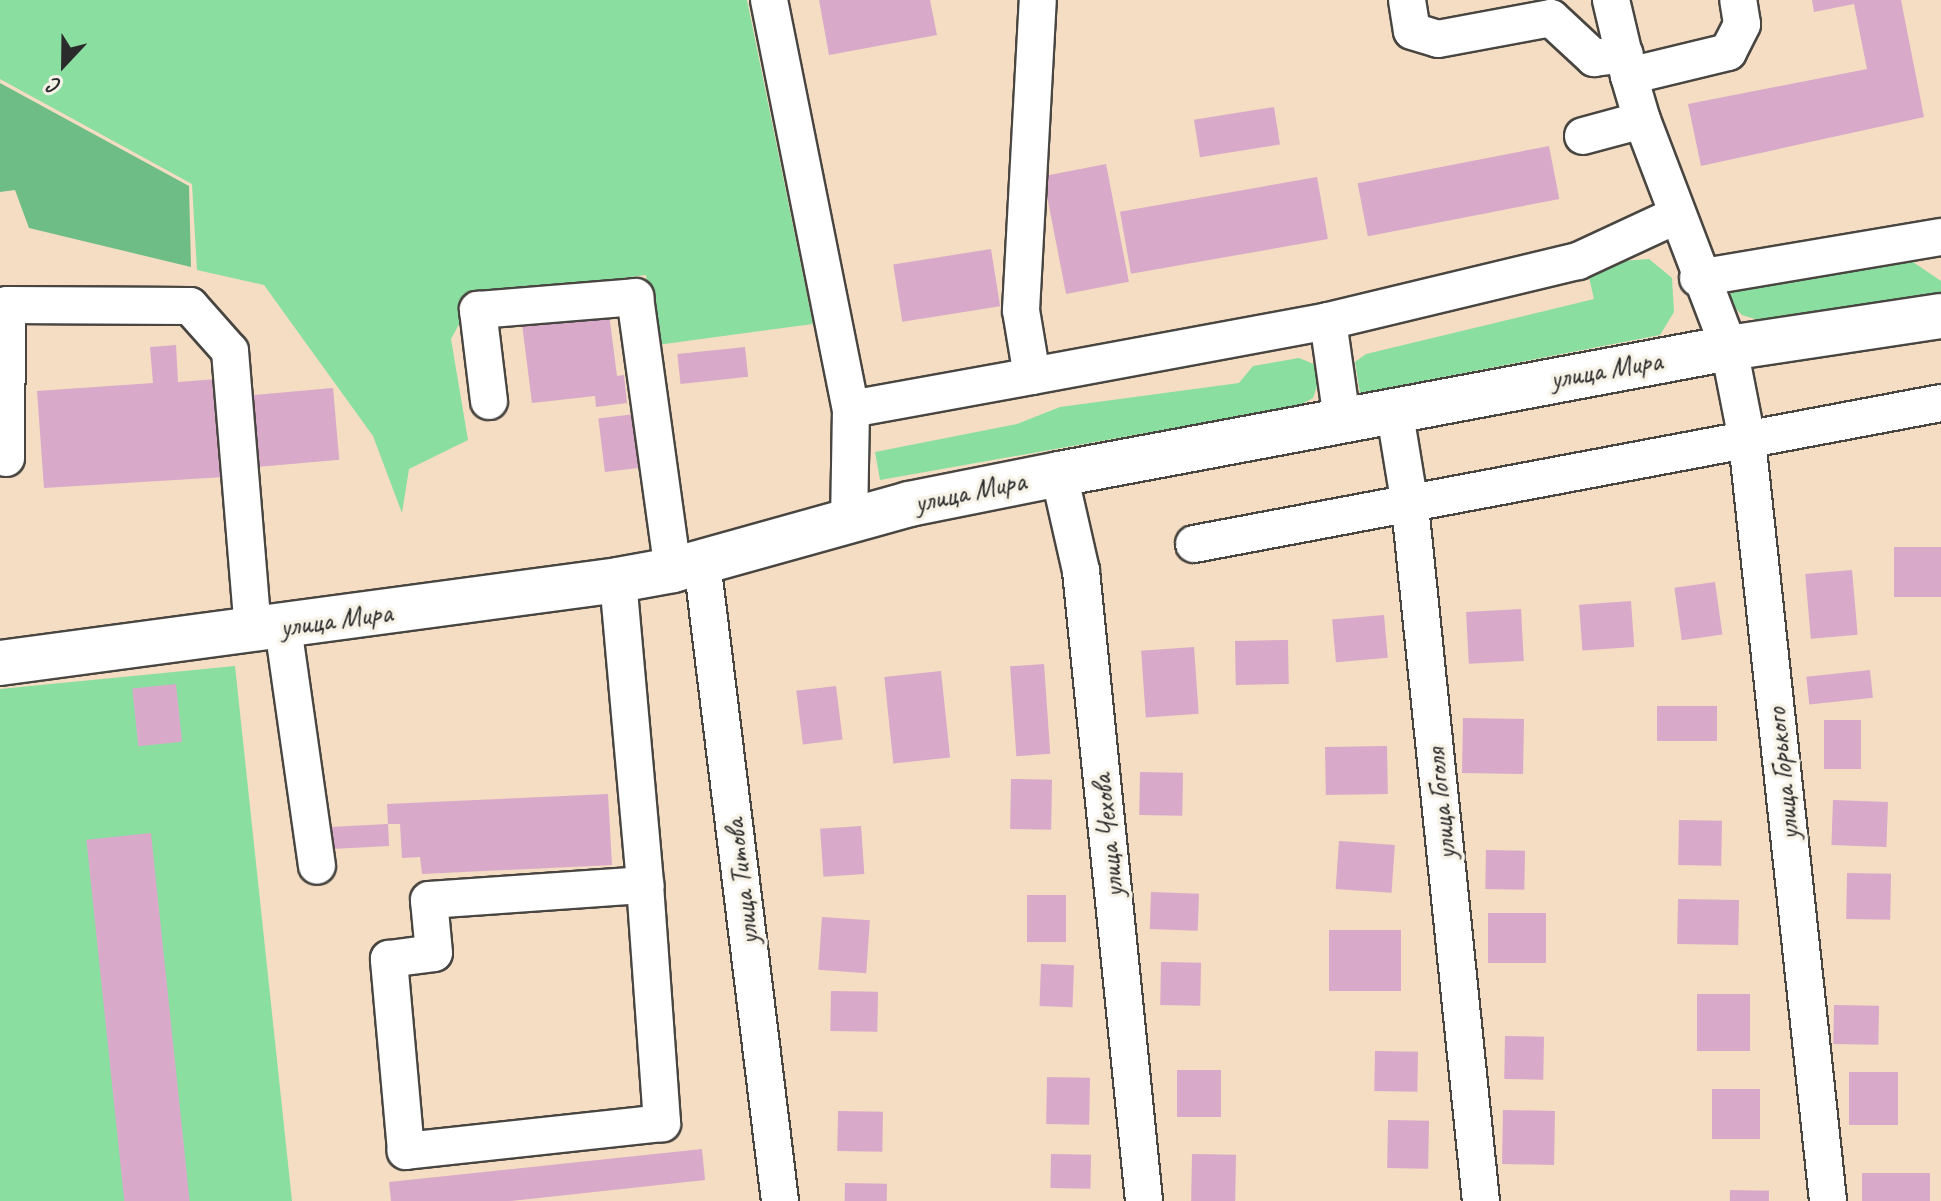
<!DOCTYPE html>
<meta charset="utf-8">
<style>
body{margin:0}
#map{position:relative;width:1941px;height:1201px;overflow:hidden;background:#f4ddc2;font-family:Caveat,sans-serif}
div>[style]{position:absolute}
.green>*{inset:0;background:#8adea0}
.forest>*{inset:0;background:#6fbd86}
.building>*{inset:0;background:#d8a9c8;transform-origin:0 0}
.roads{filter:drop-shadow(2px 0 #494642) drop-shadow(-2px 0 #494642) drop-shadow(0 2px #494642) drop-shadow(0 -2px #494642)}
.minor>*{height:36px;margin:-18px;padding:0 18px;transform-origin:18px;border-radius:18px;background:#fff}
.major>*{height:44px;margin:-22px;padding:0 22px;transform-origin:22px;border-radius:22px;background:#fff}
span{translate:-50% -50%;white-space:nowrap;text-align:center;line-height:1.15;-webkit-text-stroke:7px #f7f3e8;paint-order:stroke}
.street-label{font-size:28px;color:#2b2b2b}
.north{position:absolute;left:24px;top:24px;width:80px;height:80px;-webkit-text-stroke:6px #f7f3e8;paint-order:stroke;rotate:202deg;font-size:22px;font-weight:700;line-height:32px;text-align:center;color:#2b2b2b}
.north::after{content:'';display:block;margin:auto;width:28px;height:36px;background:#2b2b2b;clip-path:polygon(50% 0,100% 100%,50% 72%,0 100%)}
</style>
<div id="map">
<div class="green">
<div style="clip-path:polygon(0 0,747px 0,813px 324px,657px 345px,646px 275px,474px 297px,451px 339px,468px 440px,409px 469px,402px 513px,373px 436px,264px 285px,197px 270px,192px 184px,0 79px)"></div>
<div style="clip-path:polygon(1649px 259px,1672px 278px,1674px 312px,1660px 335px,1360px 393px,1355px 362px,1366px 354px,1594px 299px,1588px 273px,1608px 262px)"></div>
<div style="clip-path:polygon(1913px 262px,1941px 281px,1941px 299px,1771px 324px,1742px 315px,1731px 304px,1731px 291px,1752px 283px)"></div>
<div style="clip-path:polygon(1299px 358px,1316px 365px,1318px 383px,1313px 398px,1298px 406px,880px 480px,875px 452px,1017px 424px,1060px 407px,1239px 383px,1253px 366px)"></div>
<div style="clip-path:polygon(235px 666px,292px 1201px,0 1201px,0 689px)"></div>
</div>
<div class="forest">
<div style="clip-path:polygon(0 83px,189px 186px,191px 267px,29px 228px,15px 190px,0 192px)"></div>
</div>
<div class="building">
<div style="clip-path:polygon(819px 0,930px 0,937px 35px,829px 55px)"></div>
<div style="clip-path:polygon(1812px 0,1901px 0,1924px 117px,1701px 166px,1688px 104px,1867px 69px,1854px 4px,1814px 12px)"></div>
<div style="left:1274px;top:107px;width:38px;height:81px;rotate:81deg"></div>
<div style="left:1549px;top:146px;width:54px;height:195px;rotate:79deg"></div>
<div style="left:1106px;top:164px;width:120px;height:64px;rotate:79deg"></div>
<div style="left:1317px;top:177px;width:63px;height:200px;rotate:80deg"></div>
<div style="left:991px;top:249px;width:58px;height:99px;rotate:81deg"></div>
<div style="clip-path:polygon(608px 306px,617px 376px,624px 375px,627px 403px,596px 407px,595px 396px,532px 403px,521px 316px)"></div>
<div style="clip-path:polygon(176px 345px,178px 382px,217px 379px,224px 477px,44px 488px,37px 391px,153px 383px,150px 347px)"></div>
<div style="left:745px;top:347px;width:30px;height:68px;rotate:84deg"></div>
<div style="left:333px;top:388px;width:72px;height:88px;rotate:85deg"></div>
<div style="left:643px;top:413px;width:54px;height:45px;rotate:83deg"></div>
<div style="left:1941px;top:547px;width:50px;height:47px;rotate:90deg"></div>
<div style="left:1852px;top:570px;width:65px;height:47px;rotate:85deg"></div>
<div style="left:1715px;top:582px;width:53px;height:41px;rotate:82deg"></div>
<div style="left:1631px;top:601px;width:46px;height:52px;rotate:86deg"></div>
<div style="left:1521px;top:609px;width:52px;height:55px;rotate:87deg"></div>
<div style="left:1384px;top:615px;width:43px;height:52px;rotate:85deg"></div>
<div style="left:1288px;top:640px;width:44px;height:53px;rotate:89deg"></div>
<div style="left:1194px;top:647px;width:67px;height:53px;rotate:86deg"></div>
<div style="left:1044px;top:664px;width:90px;height:34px;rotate:86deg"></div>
<div style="left:1870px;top:670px;width:28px;height:64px;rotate:84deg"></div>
<div style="left:941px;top:671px;width:87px;height:57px;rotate:84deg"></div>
<div style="left:176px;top:684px;width:58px;height:44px;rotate:84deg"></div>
<div style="left:836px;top:686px;width:54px;height:40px;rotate:83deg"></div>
<div style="left:1657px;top:706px;width:60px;height:35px"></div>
<div style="left:1463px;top:718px;width:61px;height:55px;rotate:1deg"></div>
<div style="left:1824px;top:720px;width:37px;height:49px"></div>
<div style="left:1387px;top:746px;width:48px;height:62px;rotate:89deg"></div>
<div style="left:1140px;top:772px;width:43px;height:43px;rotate:1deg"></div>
<div style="left:1011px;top:779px;width:41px;height:50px;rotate:1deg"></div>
<div style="clip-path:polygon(608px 794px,612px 865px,422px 874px,420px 857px,402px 858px,400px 824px,388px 824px,387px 804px)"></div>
<div style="left:1833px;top:800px;width:55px;height:45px;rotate:2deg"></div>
<div style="left:1679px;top:820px;width:43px;height:45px;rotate:1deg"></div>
<div style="left:388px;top:824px;width:22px;height:58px;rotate:87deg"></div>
<div style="left:861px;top:826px;width:48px;height:41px;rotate:86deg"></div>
<div style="left:151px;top:833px;width:370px;height:65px;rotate:84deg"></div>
<div style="left:1339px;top:841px;width:56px;height:48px;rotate:4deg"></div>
<div style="left:1486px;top:850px;width:39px;height:39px;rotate:1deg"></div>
<div style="left:1847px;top:873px;width:44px;height:46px;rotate:1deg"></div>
<div style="left:1151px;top:892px;width:48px;height:37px;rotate:2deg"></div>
<div style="left:1027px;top:895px;width:39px;height:47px"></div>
<div style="left:1678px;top:899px;width:61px;height:45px;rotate:1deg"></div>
<div style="left:1488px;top:913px;width:58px;height:50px"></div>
<div style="left:822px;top:917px;width:48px;height:53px;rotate:4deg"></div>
<div style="left:1329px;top:930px;width:72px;height:61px"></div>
<div style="left:1161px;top:962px;width:40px;height:43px;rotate:1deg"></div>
<div style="left:1041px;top:964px;width:33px;height:42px;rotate:2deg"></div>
<div style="left:831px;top:991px;width:47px;height:40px;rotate:1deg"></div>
<div style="left:1697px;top:994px;width:53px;height:57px"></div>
<div style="left:1834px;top:1005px;width:45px;height:39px;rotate:1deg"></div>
<div style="left:1505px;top:1036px;width:39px;height:43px;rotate:1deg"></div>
<div style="left:1375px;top:1051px;width:43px;height:40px;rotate:1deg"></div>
<div style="left:1177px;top:1070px;width:44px;height:47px"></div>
<div style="left:1849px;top:1072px;width:49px;height:53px"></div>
<div style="left:1047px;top:1077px;width:43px;height:47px;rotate:1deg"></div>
<div style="left:1712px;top:1089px;width:48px;height:50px"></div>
<div style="left:1503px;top:1110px;width:52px;height:54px;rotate:1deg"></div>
<div style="left:838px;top:1111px;width:45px;height:40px;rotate:1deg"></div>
<div style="left:1388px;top:1120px;width:41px;height:48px;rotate:1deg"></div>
<div style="clip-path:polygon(702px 1149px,705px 1180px,511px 1201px,391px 1201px,389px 1182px)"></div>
<div style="left:1051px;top:1154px;width:40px;height:34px;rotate:1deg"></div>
<div style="left:1192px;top:1154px;width:44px;height:47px;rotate:1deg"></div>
<div style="left:1862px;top:1173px;width:68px;height:28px"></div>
<div style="left:845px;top:1183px;width:42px;height:18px;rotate:1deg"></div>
<div style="left:1730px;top:1190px;width:39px;height:11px;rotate:1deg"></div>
</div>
<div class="roads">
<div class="minor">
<div style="left:769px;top:0;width:417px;rotate:78.7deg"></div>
<div style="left:851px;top:409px;width:110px;rotate:91deg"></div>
<div style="left:1407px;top:0;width:31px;rotate:81deg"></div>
<div style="left:1412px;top:31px;width:27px;rotate:17deg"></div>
<div style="left:1438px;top:39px;width:115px;rotate:-10.5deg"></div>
<div style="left:1551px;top:18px;width:59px;rotate:42.9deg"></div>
<div style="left:1594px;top:58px;width:31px;rotate:-7deg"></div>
<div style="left:1611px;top:0;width:78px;rotate:76.7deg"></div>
<div style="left:1642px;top:120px;width:46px;rotate:-106.5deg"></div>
<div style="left:1629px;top:76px;width:102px;rotate:-13.6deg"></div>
<div style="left:1728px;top:52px;width:31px;rotate:-63deg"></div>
<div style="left:1742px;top:24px;width:24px;rotate:-99deg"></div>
<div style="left:1583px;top:136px;width:61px;rotate:-15.2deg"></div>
<div style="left:1642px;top:120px;width:244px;rotate:69.1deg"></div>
<div style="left:1729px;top:348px;width:94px;rotate:78.9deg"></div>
<div style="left:1747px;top:440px;width:765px;rotate:83.92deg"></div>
<div style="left:1698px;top:278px;width:246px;rotate:-9.6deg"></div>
<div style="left:1328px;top:321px;width:99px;rotate:81.9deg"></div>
<div style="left:1032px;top:376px;width:301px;rotate:-10.5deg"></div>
<div style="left:1328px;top:321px;width:257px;rotate:-13.5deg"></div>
<div style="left:1578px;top:261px;width:107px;rotate:-24.9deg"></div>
<div style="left:489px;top:401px;width:92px;rotate:-96.9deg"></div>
<div style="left:478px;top:310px;width:158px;rotate:-4.7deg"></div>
<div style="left:635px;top:297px;width:276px;rotate:82.1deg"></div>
<div style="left:1394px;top:408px;width:99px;rotate:80.7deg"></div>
<div style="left:1410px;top:506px;width:699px;rotate:84.17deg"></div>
<div style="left:851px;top:409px;width:184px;rotate:-10.3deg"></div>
<div style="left:1032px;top:376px;width:67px;rotate:-99.5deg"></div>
<div style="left:1021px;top:310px;width:310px;rotate:-86.9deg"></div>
<div style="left:6px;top:458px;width:153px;rotate:-89.6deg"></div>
<div style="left:7px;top:305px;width:183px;rotate:0.3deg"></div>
<div style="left:190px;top:306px;width:60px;rotate:48.4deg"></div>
<div style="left:230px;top:351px;width:282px;rotate:85.3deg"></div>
<div style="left:1059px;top:474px;width:99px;rotate:77.2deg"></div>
<div style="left:1081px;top:571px;width:633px;rotate:84.29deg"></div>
<div style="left:1194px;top:544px;width:760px;rotate:-10.69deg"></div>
<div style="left:702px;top:562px;width:644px;rotate:83.04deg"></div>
<div style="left:618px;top:580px;width:306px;rotate:84.9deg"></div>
<div style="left:645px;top:885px;width:239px;rotate:85.9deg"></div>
<div style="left:662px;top:1123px;width:258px;rotate:173.8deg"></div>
<div style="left:406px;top:1151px;width:193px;rotate:-95.1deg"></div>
<div style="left:389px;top:959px;width:45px;rotate:-7.6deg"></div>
<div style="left:434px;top:953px;width:53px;rotate:-95.4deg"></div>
<div style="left:429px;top:900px;width:217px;rotate:-4deg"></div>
<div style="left:283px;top:627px;width:241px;rotate:81.9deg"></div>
</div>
<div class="major">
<div style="left:0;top:663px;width:624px;rotate:-7.65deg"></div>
<div style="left:618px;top:580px;width:56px;rotate:-10.3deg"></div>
<div style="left:673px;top:570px;width:245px;rotate:-15.6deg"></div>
<div style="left:909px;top:504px;width:153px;rotate:-11.3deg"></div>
<div style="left:1059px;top:474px;width:682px;rotate:-10.65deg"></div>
<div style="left:1729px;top:348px;width:214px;rotate:-8.6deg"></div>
</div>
</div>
<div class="street-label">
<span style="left:1606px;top:370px;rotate:-10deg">улица Мира</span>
<span style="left:970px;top:492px;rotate:-12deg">улица Мира</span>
<span style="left:336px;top:620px;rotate:-8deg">улица Мира</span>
<span style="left:1783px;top:774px;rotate:-96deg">улица Горького</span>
<span style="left:1441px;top:804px;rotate:-96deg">улица Гоголя</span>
<span style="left:1108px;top:836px;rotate:-96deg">улица Чехова</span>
<span style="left:742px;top:882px;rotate:-97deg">улица Титова</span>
</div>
<div class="north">С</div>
</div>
